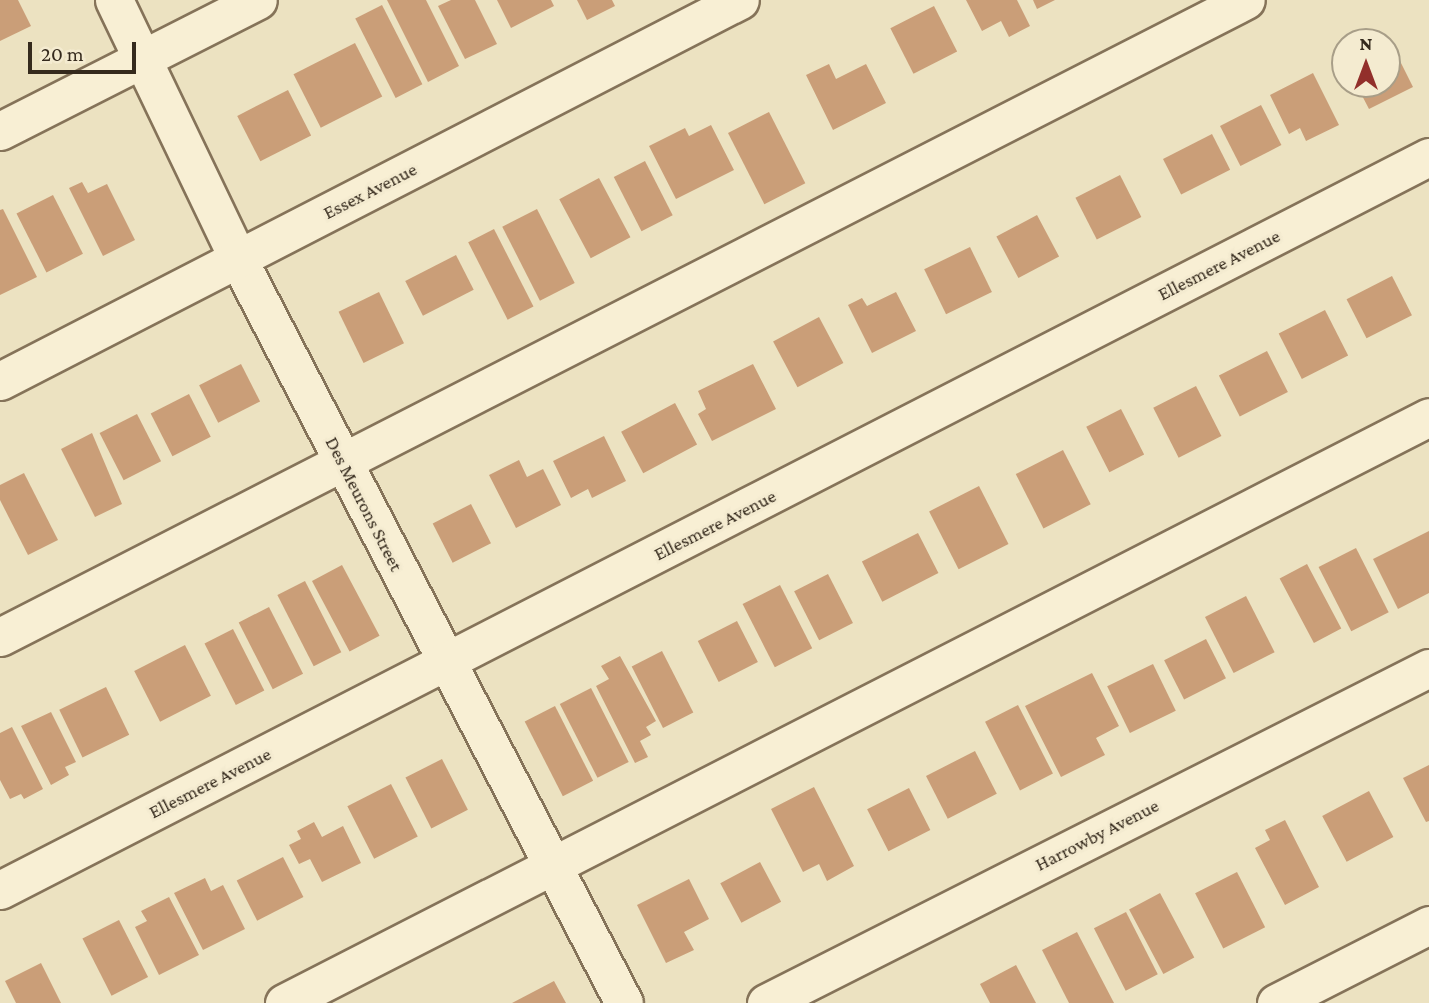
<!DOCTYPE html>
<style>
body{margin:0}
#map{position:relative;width:1429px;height:1003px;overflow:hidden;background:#ece2c1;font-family:"Crimson Pro",serif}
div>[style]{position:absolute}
.building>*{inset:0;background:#ca9e78;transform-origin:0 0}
.roads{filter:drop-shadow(2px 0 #857359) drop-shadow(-2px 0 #857359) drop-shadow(0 2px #857359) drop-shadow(0 -2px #857359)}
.minor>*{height:37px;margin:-18.5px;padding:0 18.5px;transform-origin:18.5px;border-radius:18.5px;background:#f8efd4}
span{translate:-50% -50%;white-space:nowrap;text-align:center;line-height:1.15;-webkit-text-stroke:6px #f4ebd0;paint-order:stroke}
.street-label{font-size:19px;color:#352a1d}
.north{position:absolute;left:1331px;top:28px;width:70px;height:70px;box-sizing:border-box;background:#f4ebd0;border:2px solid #a89e88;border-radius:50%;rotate:0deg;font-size:19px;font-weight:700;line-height:28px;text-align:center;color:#352a1d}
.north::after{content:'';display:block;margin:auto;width:24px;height:32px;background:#922f2b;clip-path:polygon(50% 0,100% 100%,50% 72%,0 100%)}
.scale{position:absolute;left:28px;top:42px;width:108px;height:32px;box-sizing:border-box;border:4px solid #352a1d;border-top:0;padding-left:9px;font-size:21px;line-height:24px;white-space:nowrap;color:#352a1d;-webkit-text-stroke:5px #f4ebd0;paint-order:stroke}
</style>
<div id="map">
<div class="building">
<div style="clip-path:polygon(0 0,18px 0,31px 26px,0 41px)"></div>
<div style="clip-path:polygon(387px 0,426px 0,459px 66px,428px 82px)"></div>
<div style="clip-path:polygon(451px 0,475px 0,497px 44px,465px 59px,438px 6px)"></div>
<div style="clip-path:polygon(497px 0,551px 0,554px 6px,511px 28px)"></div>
<div style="clip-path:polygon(577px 0,612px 0,615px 6px,587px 20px)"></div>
<div style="clip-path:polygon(966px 0,1017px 0,1030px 26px,1009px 37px,1001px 21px,982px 31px)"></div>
<div style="clip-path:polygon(1033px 0,1055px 0,1037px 9px)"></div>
<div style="left:382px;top:5px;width:89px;height:30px;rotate:63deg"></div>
<div style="left:934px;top:6px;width:51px;height:49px;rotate:63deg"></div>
<div style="clip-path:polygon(1389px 39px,1413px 87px,1369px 109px,1356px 84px,1387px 84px)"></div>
<div style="left:355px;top:43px;width:60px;height:69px;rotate:63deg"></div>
<div style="clip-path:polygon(829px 64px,836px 79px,866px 64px,886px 103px,833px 130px,806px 75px)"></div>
<div style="clip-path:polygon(1313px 73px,1339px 125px,1306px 141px,1300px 128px,1289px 134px,1270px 95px)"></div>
<div style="left:288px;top:90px;width:51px;height:57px;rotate:63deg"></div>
<div style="left:1261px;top:105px;width:45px;height:46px;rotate:63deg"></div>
<div style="left:769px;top:112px;width:80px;height:46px;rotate:63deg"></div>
<div style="clip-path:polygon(711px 125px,734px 170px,676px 199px,649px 146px,685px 128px,689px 136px)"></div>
<div style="left:1212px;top:134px;width:40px;height:55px;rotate:63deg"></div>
<div style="left:645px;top:161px;width:61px;height:35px;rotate:63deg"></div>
<div style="left:1120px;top:175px;width:47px;height:50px;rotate:63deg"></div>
<div style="left:599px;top:178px;width:67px;height:45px;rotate:62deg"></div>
<div style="clip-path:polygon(82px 182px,88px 193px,107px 184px,135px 240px,103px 256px,69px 188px)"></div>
<div style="left:53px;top:195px;width:66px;height:41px;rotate:63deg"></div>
<div style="clip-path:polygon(3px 209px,37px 277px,0 295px,0 210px)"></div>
<div style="left:537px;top:209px;width:83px;height:39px;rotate:63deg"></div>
<div style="left:1037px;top:215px;width:47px;height:46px;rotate:62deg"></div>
<div style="left:494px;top:229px;width:87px;height:29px;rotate:63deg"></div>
<div style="left:970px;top:247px;width:50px;height:51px;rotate:64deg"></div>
<div style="left:456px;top:255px;width:39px;height:57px;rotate:63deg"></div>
<div style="left:1392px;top:276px;width:44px;height:51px;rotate:63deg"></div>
<div style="left:379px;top:292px;width:57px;height:45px;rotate:64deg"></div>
<div style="clip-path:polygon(896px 292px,916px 331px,872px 353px,848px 305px,862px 298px,867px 306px)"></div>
<div style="left:1325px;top:310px;width:51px;height:52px;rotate:63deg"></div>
<div style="left:819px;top:317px;width:52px;height:52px;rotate:62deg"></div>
<div style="left:1267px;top:351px;width:46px;height:54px;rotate:63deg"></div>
<div style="left:241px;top:364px;width:42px;height:47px;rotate:63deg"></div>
<div style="clip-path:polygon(753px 364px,776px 409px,712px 441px,698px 414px,706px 409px,698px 391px)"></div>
<div style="left:1196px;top:386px;width:56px;height:48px;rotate:63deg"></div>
<div style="left:189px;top:394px;width:48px;height:43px;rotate:63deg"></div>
<div style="left:675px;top:403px;width:47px;height:61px;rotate:62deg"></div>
<div style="left:1121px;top:409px;width:51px;height:39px;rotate:63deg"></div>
<div style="left:137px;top:414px;width:53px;height:42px;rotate:63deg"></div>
<div style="clip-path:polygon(92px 433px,122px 504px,95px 517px,61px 449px)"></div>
<div style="clip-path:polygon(604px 436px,626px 481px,592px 498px,588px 489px,571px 498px,553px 461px)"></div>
<div style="left:1063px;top:450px;width:61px;height:53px;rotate:63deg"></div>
<div style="clip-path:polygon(519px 460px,527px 477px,543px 469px,561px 505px,516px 528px,489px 475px)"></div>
<div style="clip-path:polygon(24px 473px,58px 540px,28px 555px,0 500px,0 485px)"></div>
<div style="left:979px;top:486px;width:65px;height:56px;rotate:63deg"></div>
<div style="left:471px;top:504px;width:44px;height:43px;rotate:63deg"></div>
<div style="clip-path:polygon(1429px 531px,1429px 593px,1398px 609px,1373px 559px)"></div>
<div style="left:918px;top:533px;width:45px;height:63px;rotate:63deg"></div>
<div style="left:1356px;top:548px;width:72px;height:42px;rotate:63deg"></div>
<div style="left:1307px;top:564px;width:73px;height:31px;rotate:62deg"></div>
<div style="left:342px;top:565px;width:80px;height:34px;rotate:62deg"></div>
<div style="left:828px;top:574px;width:55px;height:38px;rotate:63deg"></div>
<div style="left:305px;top:581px;width:80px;height:31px;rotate:63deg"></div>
<div style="left:780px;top:585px;width:71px;height:42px;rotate:63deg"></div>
<div style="left:1246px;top:596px;width:63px;height:46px;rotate:63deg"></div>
<div style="left:269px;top:607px;width:75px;height:34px;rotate:63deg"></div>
<div style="left:737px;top:621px;width:46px;height:44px;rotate:63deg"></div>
<div style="left:233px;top:629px;width:69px;height:32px;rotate:63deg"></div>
<div style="left:1206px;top:639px;width:44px;height:47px;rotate:63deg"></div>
<div style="left:185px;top:645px;width:57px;height:57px;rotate:63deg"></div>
<div style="left:662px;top:651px;width:69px;height:34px;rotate:63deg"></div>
<div style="clip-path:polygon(620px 656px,656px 721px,646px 727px,651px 735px,640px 741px,648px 757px,635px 763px,596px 686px,609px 679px,601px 666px)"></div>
<div style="left:1153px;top:664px;width:52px;height:51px;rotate:64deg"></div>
<div style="clip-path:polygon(1092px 673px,1119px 726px,1096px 738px,1105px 755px,1061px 777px,1025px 706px)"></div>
<div style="left:106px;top:687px;width:53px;height:52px;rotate:64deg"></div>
<div style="left:591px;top:688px;width:83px;height:35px;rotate:63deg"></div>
<div style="left:1018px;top:705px;width:77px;height:37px;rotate:63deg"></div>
<div style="left:555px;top:706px;width:84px;height:34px;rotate:63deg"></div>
<div style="clip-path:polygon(51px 712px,76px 762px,65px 767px,69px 775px,51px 785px,21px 726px)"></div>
<div style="clip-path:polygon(12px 727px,43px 789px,24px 799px,21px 794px,10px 799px,0 780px,0 733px)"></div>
<div style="left:975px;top:751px;width:48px;height:55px;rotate:63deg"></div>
<div style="left:442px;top:759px;width:57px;height:41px;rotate:63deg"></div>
<div style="clip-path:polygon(1429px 765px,1429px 821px,1426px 822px,1403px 778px)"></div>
<div style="left:391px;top:784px;width:59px;height:49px;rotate:63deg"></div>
<div style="clip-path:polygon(814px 787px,854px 866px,827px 881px,819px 864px,803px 872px,771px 809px)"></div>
<div style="left:909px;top:788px;width:47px;height:47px;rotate:63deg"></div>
<div style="left:1369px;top:791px;width:52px;height:53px;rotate:62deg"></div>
<div style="clip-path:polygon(1285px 820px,1319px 887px,1285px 905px,1255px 848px,1270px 840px,1265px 830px)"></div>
<div style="clip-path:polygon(314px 822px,322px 837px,343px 826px,361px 863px,322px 882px,310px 859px,299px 864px,289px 845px,301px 839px,297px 831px)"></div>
<div style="left:283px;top:857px;width:45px;height:52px;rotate:63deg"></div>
<div style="left:760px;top:862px;width:45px;height:45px;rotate:62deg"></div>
<div style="left:1237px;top:872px;width:62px;height:47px;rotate:63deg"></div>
<div style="clip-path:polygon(205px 878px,211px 891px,223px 885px,245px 929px,203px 950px,174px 893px)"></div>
<div style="clip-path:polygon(689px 879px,709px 919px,684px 932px,694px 950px,666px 963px,637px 905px)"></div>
<div style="left:1160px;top:893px;width:73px;height:35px;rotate:62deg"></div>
<div style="clip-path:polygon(169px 897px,199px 955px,159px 975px,135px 927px,147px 921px,141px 911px)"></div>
<div style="left:1126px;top:912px;width:70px;height:36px;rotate:63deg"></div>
<div style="left:119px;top:920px;width:64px;height:41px;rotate:63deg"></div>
<div style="clip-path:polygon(1077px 932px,1114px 1003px,1069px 1003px,1042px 950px)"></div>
<div style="clip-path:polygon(41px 963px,61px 1003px,16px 1003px,5px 981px)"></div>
<div style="clip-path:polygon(1016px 965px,1036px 1003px,990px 1003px,980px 984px)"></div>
<div style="clip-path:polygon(554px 981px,566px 1003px,512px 1003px)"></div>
</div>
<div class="roads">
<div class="minor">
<div style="left:114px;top:0;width:287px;rotate:64.4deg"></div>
<div style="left:238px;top:259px;width:838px;rotate:62.58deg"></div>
<div style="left:0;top:131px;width:289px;rotate:-26.9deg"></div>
<div style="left:0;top:381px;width:832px;rotate:-27.24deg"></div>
<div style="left:0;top:637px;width:1399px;rotate:-27.08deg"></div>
<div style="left:0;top:890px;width:1606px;rotate:-27.16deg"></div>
<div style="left:284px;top:1003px;width:1286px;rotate:-27.1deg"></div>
<div style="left:766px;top:1003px;width:743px;rotate:-26.81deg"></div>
<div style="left:1276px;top:1003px;width:172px;rotate:-27deg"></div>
</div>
</div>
<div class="street-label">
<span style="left:370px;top:191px;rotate:-27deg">Essex Avenue</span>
<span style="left:1219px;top:265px;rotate:-27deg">Ellesmere Avenue</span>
<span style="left:364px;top:504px;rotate:63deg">Des Meurons Street</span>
<span style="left:715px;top:525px;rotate:-27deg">Ellesmere Avenue</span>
<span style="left:210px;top:783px;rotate:-27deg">Ellesmere Avenue</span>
<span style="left:1097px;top:835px;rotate:-27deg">Harrowby Avenue</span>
</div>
<div class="north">N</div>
<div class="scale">20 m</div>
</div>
